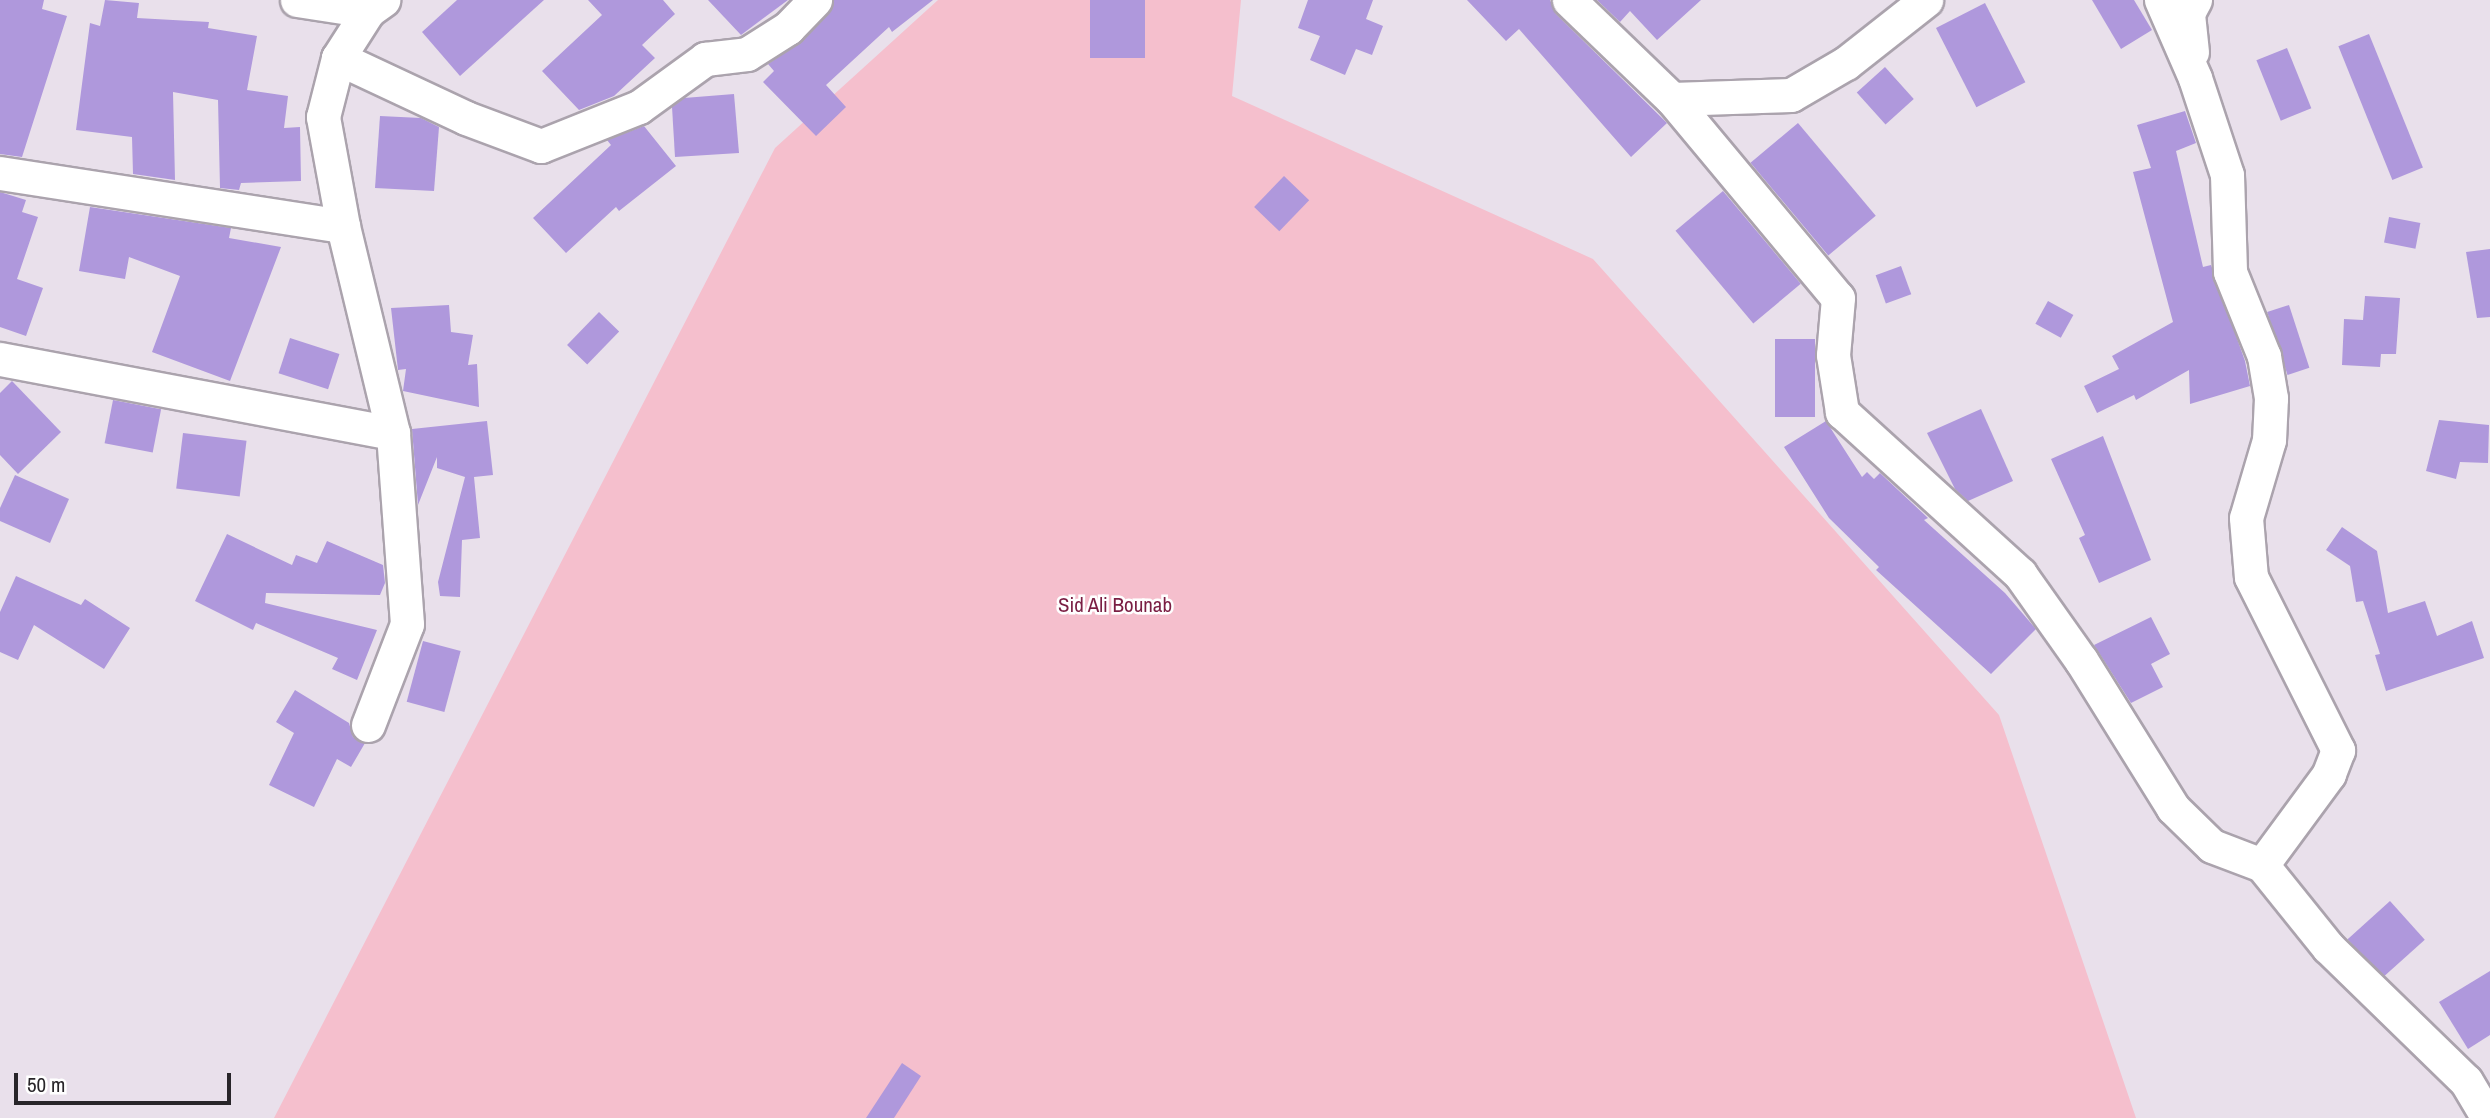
<!DOCTYPE html>
<style>
body{margin:0}
#map{position:relative;width:2490px;height:1118px;overflow:hidden;background:#e9e0eb;font-family:"Archivo Narrow",sans-serif}
div>[style]{position:absolute}
.green>*{inset:0;background:#f5bfcd}
.building>*{inset:0;background:#af98dc;transform-origin:0 0}
.roads{filter:drop-shadow(2px 0 #aba3ad) drop-shadow(-2px 0 #aba3ad) drop-shadow(0 2px #aba3ad) drop-shadow(0 -2px #aba3ad)}
.street>*{height:33px;margin:-16.5px;padding:0 16.5px;transform-origin:16.5px;border-radius:16.5px;background:#fff}
span{translate:-50% -50%;white-space:nowrap;text-align:center;line-height:1.15;-webkit-text-stroke:5px #fff;paint-order:stroke}
.park-label{font-size:21px;color:#7a1e43}
.scale{position:absolute;left:14px;top:1073px;width:217px;height:32px;box-sizing:border-box;border:4px solid #282529;border-top:0;padding-left:9px;font-size:21px;line-height:24px;white-space:nowrap;color:#282529;-webkit-text-stroke:5px #fff;paint-order:stroke}
</style>
<div id="map">
<div class="green">
<div style="clip-path:polygon(938px 0,1241px 0,1232px 96px,1593px 259px,1999px 715px,2136px 1118px,274px 1118px,775px 148px)"></div>
</div>
<div class="building">
<div style="clip-path:polygon(0 0,44px 0,42px 9px,67px 16px,22px 157px,0 154px)"></div>
<div style="clip-path:polygon(105px 0,139px 3px,137px 18px,209px 22px,208px 28px,257px 36px,247px 90px,288px 96px,284px 128px,300px 127px,301px 181px,241px 183px,239px 190px,220px 188px,218px 100px,173px 92px,175px 180px,133px 174px,132px 137px,76px 130px,90px 23px,100px 26px)"></div>
<div style="clip-path:polygon(457px 0,544px 0,460px 76px,422px 32px)"></div>
<div style="clip-path:polygon(588px 0,663px 0,675px 14px,642px 45px,655px 58px,614px 96px,579px 110px,542px 71px,602px 15px)"></div>
<div style="clip-path:polygon(708px 0,788px 0,741px 35px)"></div>
<div style="clip-path:polygon(834px 0,933px 0,892px 32px,889px 27px,826px 85px,846px 107px,816px 136px,763px 82px,774px 71px,768px 64px,802px 41px,829px 13px)"></div>
<div style="left:1090px;top:0;width:55px;height:58px"></div>
<div style="clip-path:polygon(1308px 0,1373px 0,1366px 19px,1383px 26px,1372px 55px,1356px 49px,1345px 75px,1310px 60px,1320px 36px,1298px 28px)"></div>
<div style="clip-path:polygon(1467px 0,1550px 0,1556px 14px,1667px 123px,1631px 157px,1519px 29px,1506px 41px)"></div>
<div style="clip-path:polygon(1597px 0,1701px 0,1657px 40px,1630px 11px,1620px 22px)"></div>
<div style="clip-path:polygon(2092px 0,2134px 0,2152px 30px,2121px 49px)"></div>
<div style="left:1985px;top:3px;width:89px;height:55px;rotate:63deg"></div>
<div style="left:2369px;top:34px;width:144px;height:33px;rotate:68deg"></div>
<div style="left:2287px;top:48px;width:65px;height:33px;rotate:68deg"></div>
<div style="left:1885px;top:67px;width:43px;height:38px;rotate:48deg"></div>
<div style="clip-path:polygon(734px 94px,739px 153px,675px 157px,672px 107px,684px 98px)"></div>
<div style="clip-path:polygon(2185px 111px,2196px 143px,2176px 151px,2203px 267px,2211px 265px,2245px 361px,2250px 386px,2190px 404px,2189px 370px,2136px 400px,2134px 395px,2097px 413px,2084px 386px,2119px 369px,2112px 356px,2173px 322px,2133px 172px,2151px 168px,2137px 125px)"></div>
<div style="clip-path:polygon(380px 116px,421px 118px,439px 127px,434px 191px,375px 188px)"></div>
<div style="left:1798px;top:123px;width:121px;height:62px;rotate:50deg"></div>
<div style="clip-path:polygon(644px 126px,676px 166px,619px 211px,616px 207px,566px 253px,533px 218px,611px 145px,607px 140px)"></div>
<div style="left:1284px;top:176px;width:35px;height:43px;rotate:44deg"></div>
<div style="left:1723px;top:191px;width:121px;height:62px;rotate:50deg"></div>
<div style="clip-path:polygon(0 192px,26px 200px,22px 212px,38px 217px,17px 279px,43px 288px,26px 336px,0 327px)"></div>
<div style="clip-path:polygon(90px 207px,231px 228px,229px 238px,281px 247px,230px 381px,152px 352px,180px 276px,129px 257px,125px 279px,79px 271px)"></div>
<div style="left:2389px;top:217px;width:32px;height:26px;rotate:11deg"></div>
<div style="clip-path:polygon(2490px 249px,2490px 317px,2477px 318px,2466px 252px)"></div>
<div style="left:1901px;top:266px;width:30px;height:27px;rotate:70deg"></div>
<div style="clip-path:polygon(2365px 296px,2400px 298px,2396px 354px,2381px 354px,2380px 367px,2342px 365px,2344px 319px,2363px 320px)"></div>
<div style="left:2048px;top:301px;width:29px;height:26px;rotate:29deg"></div>
<div style="clip-path:polygon(449px 305px,451px 332px,473px 335px,468px 365px,477px 364px,479px 407px,403px 391px,406px 369px,398px 370px,391px 308px)"></div>
<div style="left:2289px;top:305px;width:66px;height:23px;rotate:72deg"></div>
<div style="left:599px;top:312px;width:28px;height:46px;rotate:44deg"></div>
<div style="left:290px;top:338px;width:52px;height:37px;rotate:18deg"></div>
<div style="left:1775px;top:339px;width:40px;height:78px"></div>
<div style="clip-path:polygon(12px 381px,61px 432px,18px 474px,0 455px,0 393px)"></div>
<div style="left:113px;top:400px;width:49px;height:44px;rotate:11deg"></div>
<div style="clip-path:polygon(1981px 409px,2013px 481px,1968px 501px,1955px 489px,1927px 433px)"></div>
<div style="clip-path:polygon(2439px 420px,2489px 425px,2488px 463px,2460px 462px,2456px 479px,2426px 471px)"></div>
<div style="clip-path:polygon(487px 421px,493px 475px,474px 477px,480px 538px,462px 540px,460px 597px,440px 596px,438px 582px,465px 477px,437px 468px,437px 457px,418px 505px,412px 429px)"></div>
<div style="clip-path:polygon(1826px 421px,1862px 477px,1867px 472px,1874px 479px,1880px 473px,1928px 518px,1924px 520px,2005px 593px,2036px 629px,1991px 674px,1876px 570px,1879px 567px,1829px 518px,1784px 447px)"></div>
<div style="left:183px;top:433px;width:64px;height:56px;rotate:7deg"></div>
<div style="clip-path:polygon(2103px 436px,2151px 560px,2099px 583px,2079px 538px,2085px 535px,2051px 459px)"></div>
<div style="clip-path:polygon(15px 475px,69px 499px,50px 543px,0 521px,0 508px)"></div>
<div style="clip-path:polygon(2342px 527px,2377px 551px,2388px 613px,2425px 601px,2437px 636px,2472px 621px,2484px 658px,2386px 691px,2375px 655px,2380px 654px,2363px 601px,2356px 602px,2350px 566px,2326px 550px)"></div>
<div style="clip-path:polygon(227px 534px,292px 565px,296px 555px,317px 563px,327px 541px,383px 565px,385px 583px,380px 595px,266px 593px,265px 603px,377px 630px,357px 680px,332px 669px,338px 658px,256px 623px,253px 630px,195px 601px)"></div>
<div style="clip-path:polygon(16px 576px,81px 605px,85px 599px,130px 628px,104px 669px,34px 625px,18px 660px,0 652px,0 612px)"></div>
<div style="clip-path:polygon(2151px 617px,2170px 654px,2151px 664px,2163px 687px,2131px 703px,2094px 645px)"></div>
<div style="left:423px;top:641px;width:39px;height:63px;rotate:15deg"></div>
<div style="clip-path:polygon(295px 690px,349px 723px,353px 737px,365px 743px,351px 767px,337px 759px,314px 807px,269px 785px,294px 733px,276px 722px)"></div>
<div style="left:2390px;top:901px;width:52px;height:57px;rotate:48deg"></div>
<div style="clip-path:polygon(2490px 971px,2490px 1035px,2468px 1049px,2439px 1002px)"></div>
<div style="clip-path:polygon(902px 1063px,921px 1076px,894px 1118px,866px 1118px)"></div>
</div>
<div class="roads">
<div class="street">
<div style="left:297px;top:0;width:72px;rotate:8.8deg"></div>
<div style="left:1569px;top:0;width:143px;rotate:43.9deg"></div>
<div style="left:1672px;top:99px;width:259px;rotate:50.2deg"></div>
<div style="left:1838px;top:298px;width:57px;rotate:95deg"></div>
<div style="left:1833px;top:355px;width:58px;rotate:81deg"></div>
<div style="left:1842px;top:412px;width:241px;rotate:42.3deg"></div>
<div style="left:2020px;top:574px;width:105px;rotate:54.7deg"></div>
<div style="left:2081px;top:660px;width:174px;rotate:58.1deg"></div>
<div style="left:2173px;top:808px;width:54px;rotate:44.3deg"></div>
<div style="left:2212px;top:846px;width:53px;rotate:20.8deg"></div>
<div style="left:2262px;top:865px;width:105px;rotate:51.2deg"></div>
<div style="left:2328px;top:947px;width:192px;rotate:44.2deg"></div>
<div style="left:2466px;top:1081px;width:43px;rotate:59.3deg"></div>
<div style="left:2161px;top:0;width:85px;rotate:66.4deg"></div>
<div style="left:2195px;top:78px;width:102px;rotate:71.7deg"></div>
<div style="left:2227px;top:175px;width:97px;rotate:88.2deg"></div>
<div style="left:2230px;top:272px;width:91px;rotate:68deg"></div>
<div style="left:2264px;top:356px;width:43px;rotate:80.5deg"></div>
<div style="left:2271px;top:398px;width:42px;rotate:92.7deg"></div>
<div style="left:2269px;top:440px;width:81px;rotate:106.4deg"></div>
<div style="left:2246px;top:518px;width:59px;rotate:85.2deg"></div>
<div style="left:2251px;top:577px;width:194px;rotate:63.3deg"></div>
<div style="left:2338px;top:750px;width:26px;rotate:111deg"></div>
<div style="left:2329px;top:774px;width:113px;rotate:126.4deg"></div>
<div style="left:2192px;top:52px;width:39px;rotate:-96deg"></div>
<div style="left:2188px;top:13px;width:15px;rotate:-62deg"></div>
<div style="left:338px;top:58px;width:141px;rotate:25.1deg"></div>
<div style="left:466px;top:118px;width:80px;rotate:20.5deg"></div>
<div style="left:541px;top:146px;width:105px;rotate:-21.7deg"></div>
<div style="left:639px;top:107px;width:82px;rotate:-36deg"></div>
<div style="left:705px;top:59px;width:42px;rotate:-6.8deg"></div>
<div style="left:747px;top:54px;width:49px;rotate:-32.4deg"></div>
<div style="left:788px;top:28px;width:39px;rotate:-46deg"></div>
<div style="left:1672px;top:99px;width:119px;rotate:-1.9deg"></div>
<div style="left:1791px;top:95px;width:64px;rotate:-30.2deg"></div>
<div style="left:1846px;top:63px;width:102px;rotate:-38.2deg"></div>
<div style="left:0;top:173px;width:347px;rotate:8.8deg"></div>
<div style="left:0;top:359px;width:400px;rotate:10.7deg"></div>
<div style="left:368px;top:725px;width:108px;rotate:-68.9deg"></div>
<div style="left:407px;top:624px;width:192px;rotate:-94.2deg"></div>
<div style="left:393px;top:433px;width:213px;rotate:-103.6deg"></div>
<div style="left:343px;top:226px;width:111px;rotate:-100.4deg"></div>
<div style="left:323px;top:117px;width:61px;rotate:-75.7deg"></div>
<div style="left:338px;top:58px;width:56px;rotate:-57.4deg"></div>
<div style="left:368px;top:11px;width:19px;rotate:-36deg"></div>
</div>
</div>
<div class="park-label">
<span style="left:1115px;top:605px">Sid Ali Bounab</span>
</div>
<div class="scale">50 m</div>
</div>
